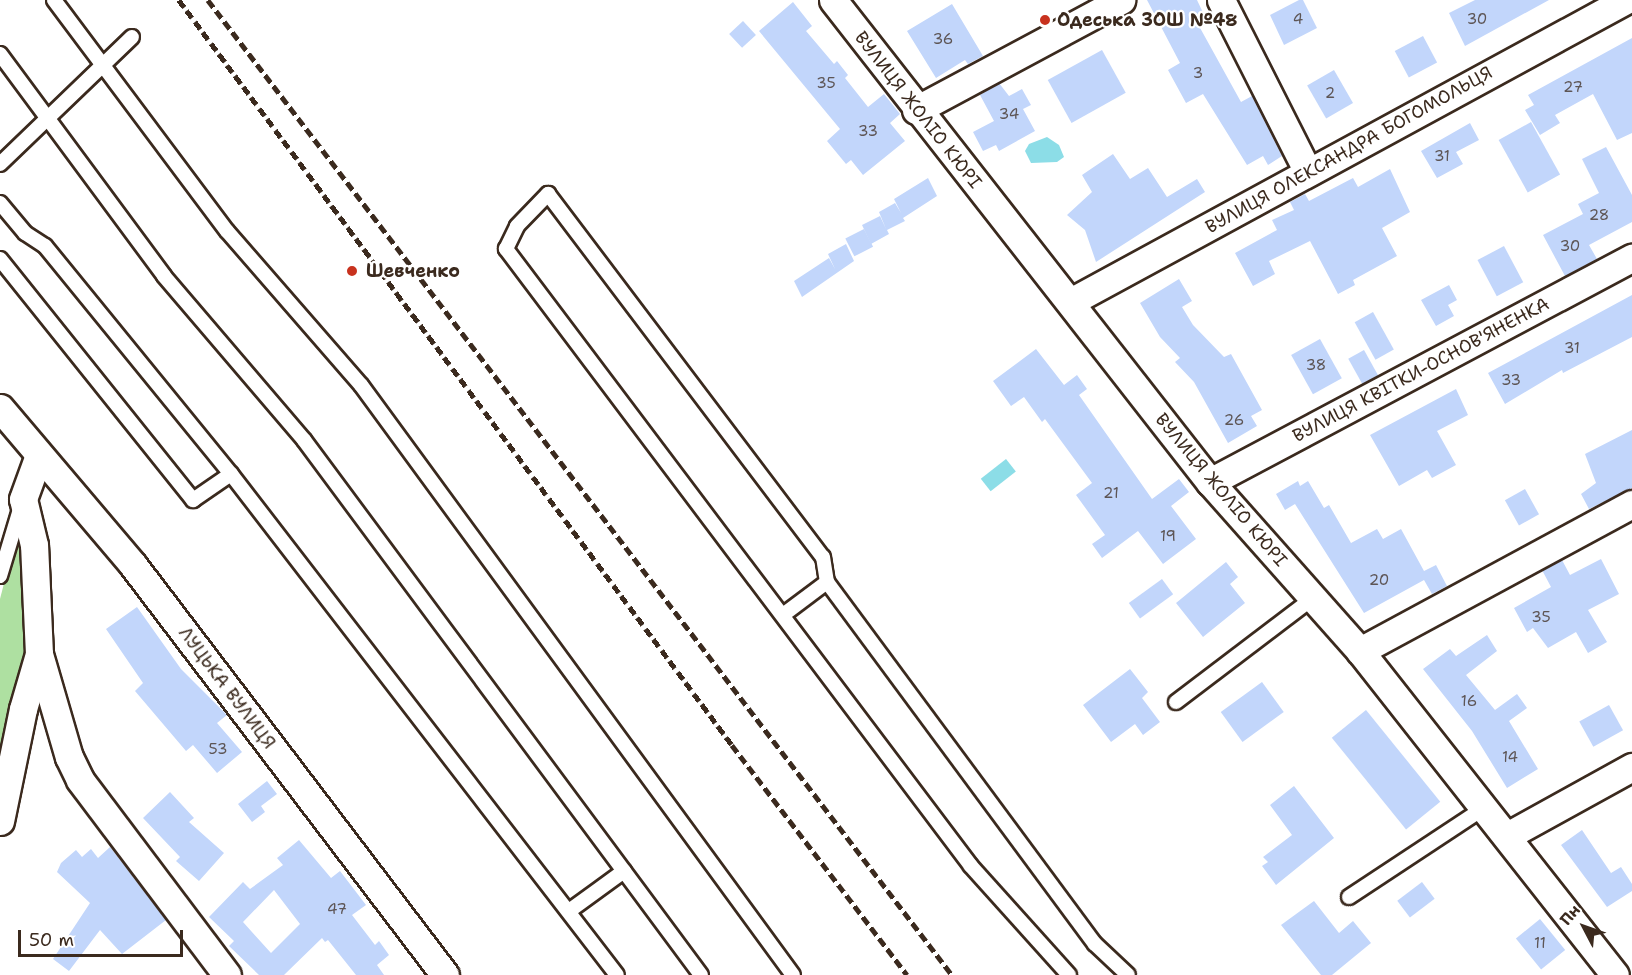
<!DOCTYPE html>
<meta charset="utf-8">
<style>
body{margin:0}
#map{position:relative;width:1632px;height:975px;overflow:hidden;background:#fff;font-family:"Shantell Sans",sans-serif}
div>[style]{position:absolute}
.green>*{inset:0;background:#aee0a1}
.water>*{inset:0;background:#8cdde7;transform-origin:0 0}
.building>*{inset:0;background:#c2d6fb;transform-origin:0 0}
.roads{filter:drop-shadow(2px 0 #3b2a1e) drop-shadow(-2px 0 #3b2a1e) drop-shadow(0 2px #3b2a1e) drop-shadow(0 -2px #3b2a1e)}
.lane>*{height:14px;margin:-7px;padding:0 7px;transform-origin:7px;border-radius:7px;background:#fff}
.street>*{height:27px;margin:-13.5px;padding:0 13.5px;transform-origin:13.5px;border-radius:13.5px;background:#fff}
.rail>*{height:4.5px;margin-top:-2.25px;transform-origin:0;background:repeating-linear-gradient(90deg,#3b2a1e 0 9px,transparent 0 13.5px)}
.dots>*{width:16px;height:16px;translate:-50% -50%;box-sizing:border-box;border:3px solid #fff;border-radius:50%}
span{translate:-50% -50%;white-space:nowrap;text-align:center;line-height:1.15;-webkit-text-stroke:4.5px #fff;paint-order:stroke}
.number-label{font-size:15px;color:#5d5555}
.number-label span{-webkit-text-stroke-width:0}
.poi-label{font-size:18px;color:#3b2a1e;font-weight:700}
.left{translate:0 -50%;text-align:left}
.street-label{font-size:18px;color:#3b2a1e}
.north{position:absolute;left:1554px;top:897px;width:60px;height:60px;-webkit-text-stroke:4px #fff;paint-order:stroke;rotate:311deg;font-size:16px;font-weight:700;line-height:24px;text-align:center;color:#3b2a1e}
.north::after{content:'';display:block;margin:auto;width:21px;height:27px;background:#3b2a1e;clip-path:polygon(50% 0,100% 100%,50% 72%,0 100%)}
.scale{position:absolute;left:18px;top:930px;width:165px;height:27px;box-sizing:border-box;border:3px solid #3b2a1e;border-top:0;padding-left:8px;font-size:18px;line-height:21px;white-space:nowrap;color:#3b2a1e;-webkit-text-stroke:4px #fff;paint-order:stroke}
</style>
<div id="map">
<div class="green">
<div style="clip-path:polygon(21px 517px,32px 651px,0 791px,0 599px)"></div>
</div>
<div class="water">
<div style="clip-path:polygon(1047px 137px,1059px 145px,1064px 157px,1057px 162px,1031px 163px,1025px 151px,1029px 144px)"></div>
<div style="left:1006px;top:459px;width:16px;height:32px;rotate:52deg"></div>
</div>
<div class="building">
<div style="clip-path:polygon(1147px 0,1197px 0,1207px 21px,1199px 26px,1241px 102px,1252px 96px,1282px 156px,1268px 165px,1263px 156px,1247px 165px,1203px 94px,1186px 103px,1168px 70px,1180px 63px)"></div>
<div style="clip-path:polygon(1299px 0,1303px 0,1317px 28px,1284px 45px,1270px 15px)"></div>
<div style="clip-path:polygon(1475px 0,1549px 0,1465px 46px,1449px 13px)"></div>
<div style="clip-path:polygon(793px 2px,812px 26px,806px 31px,834px 64px,837px 61px,848px 75px,845px 78px,868px 107px,884px 94px,900px 114px,890px 123px,905px 141px,863px 175px,851px 160px,846px 164px,827px 141px,840px 129px,759px 31px)"></div>
<div style="clip-path:polygon(952px 4px,983px 56px,968px 64px,965px 60px,936px 78px,907px 31px)"></div>
<div style="left:743px;top:21px;width:19px;height:19px;rotate:47deg"></div>
<div style="left:1423px;top:36px;width:30px;height:32px;rotate:62deg"></div>
<div style="clip-path:polygon(1632px 38px,1632px 133px,1617px 140px,1593px 94px,1555px 115px,1560px 123px,1540px 135px,1525px 110px,1534px 105px,1528px 95px)"></div>
<div style="left:1102px;top:50px;width:49px;height:62px;rotate:61deg"></div>
<div style="left:1334px;top:70px;width:38px;height:31px;rotate:60deg"></div>
<div style="clip-path:polygon(999px 83px,1009px 96px,1022px 89px,1031px 105px,1023px 109px,1035px 131px,999px 151px,996px 145px,983px 151px,973px 132px,994px 121px,980px 95px)"></div>
<div style="left:1531px;top:122px;width:60px;height:37px;rotate:61deg"></div>
<div style="clip-path:polygon(1470px 123px,1479px 140px,1456px 152px,1463px 164px,1437px 178px,1421px 151px)"></div>
<div style="clip-path:polygon(1606px 147px,1632px 195px,1632px 222px,1589px 245px,1597px 259px,1565px 276px,1543px 235px,1583px 214px,1578px 204px,1599px 193px,1582px 159px)"></div>
<div style="clip-path:polygon(1113px 154px,1130px 179px,1148px 168px,1167px 197px,1197px 179px,1205px 192px,1096px 262px,1085px 230px,1067px 215px,1092px 192px,1082px 175px)"></div>
<div style="clip-path:polygon(1390px 169px,1410px 212px,1382px 228px,1397px 256px,1353px 280px,1355px 285px,1338px 294px,1310px 241px,1269px 261px,1275px 274px,1253px 286px,1235px 253px,1277px 230px,1272px 220px,1294px 210px,1290px 202px,1305px 194px,1309px 201px,1353px 178px,1358px 187px)"></div>
<div style="clip-path:polygon(928px 178px,937px 196px,903px 218px,905px 221px,887px 230px,889px 234px,871px 244px,862px 225px,880px 216px,886px 229px,879px 212px,895px 203px,901px 213px,894px 199px)"></div>
<div style="left:864px;top:229px;width:20px;height:21px;rotate:63deg"></div>
<div style="clip-path:polygon(846px 244px,854px 261px,802px 297px,794px 281px,829px 258px,835px 269px,828px 254px)"></div>
<div style="left:1504px;top:246px;width:41px;height:30px;rotate:62deg"></div>
<div style="clip-path:polygon(1179px 279px,1192px 301px,1182px 307px,1193px 325px,1224px 357px,1231px 354px,1262px 410px,1251px 416px,1257px 426px,1228px 443px,1194px 382px,1175px 362px,1180px 358px,1160px 337px,1140px 303px)"></div>
<div style="clip-path:polygon(1449px 285px,1457px 300px,1448px 305px,1454px 316px,1436px 326px,1421px 300px)"></div>
<div style="clip-path:polygon(1632px 295px,1632px 337px,1563px 373px,1562px 370px,1505px 404px,1488px 373px)"></div>
<div style="left:1373px;top:312px;width:43px;height:21px;rotate:61deg"></div>
<div style="left:1320px;top:339px;width:45px;height:33px;rotate:61deg"></div>
<div style="clip-path:polygon(1036px 349px,1064px 385px,1077px 375px,1087px 389px,1079px 395px,1152px 499px,1179px 479px,1189px 492px,1171px 506px,1196px 539px,1163px 564px,1138px 531px,1102px 558px,1092px 544px,1105px 535px,1076px 495px,1092px 483px,1045px 419px,1042px 422px,1024px 397px,1011px 406px,993px 381px)"></div>
<div style="left:1364px;top:350px;width:29px;height:18px;rotate:61deg"></div>
<div style="clip-path:polygon(1456px 389px,1468px 415px,1437px 431px,1456px 465px,1432px 478px,1427px 470px,1399px 486px,1370px 435px)"></div>
<div style="clip-path:polygon(1632px 430px,1632px 488px,1589px 509px,1581px 494px,1596px 483px,1585px 454px)"></div>
<div style="clip-path:polygon(1298px 481px,1300px 486px,1308px 481px,1324px 508px,1329px 505px,1351px 543px,1377px 529px,1383px 539px,1401px 529px,1424px 571px,1436px 565px,1447px 586px,1432px 594px,1424px 580px,1364px 613px,1295px 504px,1285px 510px,1276px 494px)"></div>
<div style="left:1525px;top:489px;width:29px;height:23px;rotate:61deg"></div>
<div style="clip-path:polygon(1601px 559px,1619px 594px,1588px 610px,1607px 642px,1588px 653px,1576px 632px,1548px 648px,1533px 628px,1527px 632px,1514px 608px,1551px 587px,1542px 570px,1562px 560px,1570px 575px)"></div>
<div style="clip-path:polygon(1226px 562px,1238px 577px,1230px 584px,1245px 603px,1203px 637px,1176px 603px)"></div>
<div style="left:1162px;top:579px;width:19px;height:41px;rotate:54deg"></div>
<div style="clip-path:polygon(137px 607px,181px 669px,227px 715px,217px 723px,242px 752px,217px 773px,193px 745px,186px 751px,135px 691px,143px 683px,106px 629px)"></div>
<div style="clip-path:polygon(1487px 635px,1497px 651px,1466px 675px,1495px 710px,1517px 694px,1527px 708px,1509px 721px,1538px 769px,1507px 788px,1472px 731px,1423px 669px,1450px 649px,1456px 656px)"></div>
<div style="clip-path:polygon(1130px 669px,1148px 692px,1142px 698px,1160px 722px,1143px 735px,1135px 724px,1111px 742px,1083px 705px)"></div>
<div style="left:1262px;top:682px;width:37px;height:51px;rotate:54deg"></div>
<div style="left:1609px;top:705px;width:29px;height:34px;rotate:61deg"></div>
<div style="left:1366px;top:710px;width:118px;height:44px;rotate:51deg"></div>
<div style="clip-path:polygon(267px 781px,277px 794px,261px 806px,265px 812px,252px 822px,238px 804px)"></div>
<div style="clip-path:polygon(1294px 786px,1334px 838px,1276px 885px,1262px 866px,1268px 862px,1263px 857px,1292px 835px,1270px 805px)"></div>
<div style="clip-path:polygon(170px 792px,194px 818px,189px 822px,224px 853px,199px 881px,176px 861px,180px 857px,143px 818px)"></div>
<div style="clip-path:polygon(1582px 830px,1611px 873px,1621px 867px,1632px 884px,1632px 891px,1607px 907px,1561px 845px)"></div>
<div style="clip-path:polygon(evenodd,299px 840px,331px 878px,340px 871px,366px 905px,352px 915px,375px 945px,379px 941px,389px 955px,377px 965px,384px 975px,356px 975px,328px 940px,325px 942px,322px 938px,284px 975px,259px 975px,229px 946px,234px 941px,209px 917px,243px 882px,250px 889px,283px 865px,277px 858px,299px 840px,274px 890px,300px 924px,271px 953px,243px 922px,274px 890px)"></div>
<div style="clip-path:polygon(110px 847px,166px 920px,122px 954px,100px 930px,69px 971px,53px 959px,90px 903px,57px 872px,61px 863px,76px 850px,82px 857px,91px 849px,98px 858px)"></div>
<div style="left:1422px;top:882px;width:21px;height:31px;rotate:53deg"></div>
<div style="clip-path:polygon(1314px 901px,1339px 933px,1353px 921px,1371px 943px,1332px 975px,1321px 975px,1281px 925px)"></div>
<div style="left:1540px;top:919px;width:40px;height:31px;rotate:51deg"></div>
</div>
<div class="roads">
<div class="lane">
<div style="left:54px;top:0;width:289px;rotate:53.2deg"></div>
<div style="left:227px;top:231px;width:204px;rotate:49deg"></div>
<div style="left:361px;top:385px;width:731px;rotate:53.79deg"></div>
<div style="left:0;top:54px;width:276px;rotate:53.5deg"></div>
<div style="left:164px;top:276px;width:216px;rotate:49.5deg"></div>
<div style="left:304px;top:440px;width:666px;rotate:53.42deg"></div>
<div style="left:0;top:164px;width:183px;rotate:-43.9deg"></div>
<div style="left:0;top:203px;width:39px;rotate:50deg"></div>
<div style="left:25px;top:233px;width:24px;rotate:33deg"></div>
<div style="left:45px;top:246px;width:294px;rotate:50.8deg"></div>
<div style="left:231px;top:474px;width:632px;rotate:52.39deg"></div>
<div style="left:0;top:259px;width:309px;rotate:51.3deg"></div>
<div style="left:193px;top:500px;width:46px;rotate:-34.4deg"></div>
<div style="left:0;top:576px;width:73px;rotate:-73.3deg"></div>
<div style="left:783px;top:615px;width:55px;rotate:-36.9deg"></div>
<div style="left:1176px;top:702px;width:172px;rotate:-37.2deg"></div>
<div style="left:1349px;top:897px;width:162px;rotate:-33.4deg"></div>
<div style="left:569px;top:911px;width:68px;rotate:-36deg"></div>
<div style="left:1069px;top:975px;width:147px;rotate:-132deg"></div>
<div style="left:971px;top:866px;width:773px;rotate:-127deg"></div>
<div style="left:506px;top:249px;width:25px;rotate:-64deg"></div>
<div style="left:517px;top:226px;width:45px;rotate:-45.9deg"></div>
<div style="left:548px;top:194px;width:455px;rotate:52.9deg"></div>
<div style="left:823px;top:557px;width:25px;rotate:81deg"></div>
<div style="left:827px;top:582px;width:450px;rotate:53.5deg"></div>
<div style="left:1095px;top:944px;width:45px;rotate:43.2deg"></div>
</div>
<div class="street">
<div style="left:833px;top:0;width:612px;rotate:51.97deg"></div>
<div style="left:1210px;top:482px;width:226px;rotate:48.4deg"></div>
<div style="left:1360px;top:651px;width:412px;rotate:51.8deg"></div>
<div style="left:1221px;top:0;width:193px;rotate:63.2deg"></div>
<div style="left:916px;top:110px;width:233px;rotate:-28.2deg"></div>
<div style="left:1072px;top:301px;width:630px;rotate:-28.52deg"></div>
<div style="left:0;top:408px;width:206px;rotate:49.7deg"></div>
<div style="left:133px;top:565px;width:515px;rotate:52.73deg"></div>
<div style="left:1210px;top:482px;width:478px;rotate:-28deg"></div>
<div style="left:1360px;top:651px;width:309px;rotate:-28.4deg"></div>
<div style="left:39px;top:654px;width:107px;rotate:73.8deg"></div>
<div style="left:69px;top:757px;width:25px;rotate:64deg"></div>
<div style="left:80px;top:780px;width:244px;rotate:53deg"></div>
<div style="left:0;top:821px;width:114px;rotate:-78.4deg"></div>
<div style="left:23px;top:709px;width:57px;rotate:-73.8deg"></div>
<div style="left:39px;top:654px;width:109px;rotate:-92.6deg"></div>
<div style="left:34px;top:545px;width:47px;rotate:-103.4deg"></div>
<div style="left:23px;top:499px;width:47px;rotate:-70deg"></div>
<div style="left:1507px;top:836px;width:143px;rotate:-28.9deg"></div>
</div>
</div>
<div class="rail">
<div style="left:179px;top:0;width:928px;rotate:53.41deg"></div>
<div style="left:732px;top:745px;width:289px;rotate:52.7deg"></div>
<div style="left:208px;top:0;width:1226px;rotate:52.65deg"></div>
</div>
<div class="dots">
<div style="left:1045px;top:20px;background:#c8321e"></div>
<div style="left:352px;top:271px;background:#c8321e"></div>
</div>
<div class="number-label">
<span style="left:1298px;top:20px">4</span>
<span style="left:1477px;top:20px">30</span>
<span style="left:943px;top:40px">36</span>
<span style="left:1198px;top:74px">3</span>
<span style="left:826px;top:84px">35</span>
<span style="left:1573px;top:88px">27</span>
<span style="left:1330px;top:94px">2</span>
<span style="left:1009px;top:115px">34</span>
<span style="left:868px;top:132px">33</span>
<span style="left:1442px;top:157px">31</span>
<span style="left:1599px;top:216px">28</span>
<span style="left:1570px;top:247px">30</span>
<span style="left:1572px;top:349px">31</span>
<span style="left:1316px;top:366px">38</span>
<span style="left:1511px;top:381px">33</span>
<span style="left:1234px;top:421px">26</span>
<span style="left:1111px;top:494px">21</span>
<span style="left:1168px;top:537px">19</span>
<span style="left:1379px;top:581px">20</span>
<span style="left:1541px;top:618px">35</span>
<span style="left:1469px;top:702px">16</span>
<span style="left:218px;top:750px">53</span>
<span style="left:1510px;top:758px">14</span>
<span style="left:337px;top:910px">47</span>
<span style="left:1540px;top:944px">11</span>
</div>
<div class="poi-label">
<span class="left" style="left:1057px;top:20px">Одеська ЗОШ №48</span>
<span class="left" style="left:366px;top:271px">Шевченко</span>
</div>
<div class="street-label">
<span style="left:918px;top:110px;rotate:52deg">ВУЛИЦЯ ЖОЛІО КЮРІ</span>
<span style="left:1349px;top:150px;rotate:-29deg">ВУЛИЦЯ ОЛЕКСАНДРА БОГОМОЛЬЦЯ</span>
<span style="left:1421px;top:370px;rotate:-28deg">ВУЛИЦЯ КВІТКИ-ОСНОВ'ЯНЕНКА</span>
<span style="left:1221px;top:490px;rotate:50deg">ВУЛИЦЯ ЖОЛІО КЮРІ</span>
<span style="left:227px;top:688px;rotate:53deg">ЛУЦЬКА ВУЛИЦЯ</span>
</div>
<div class="north">Пн</div>
<div class="scale">50 m</div>
</div>
